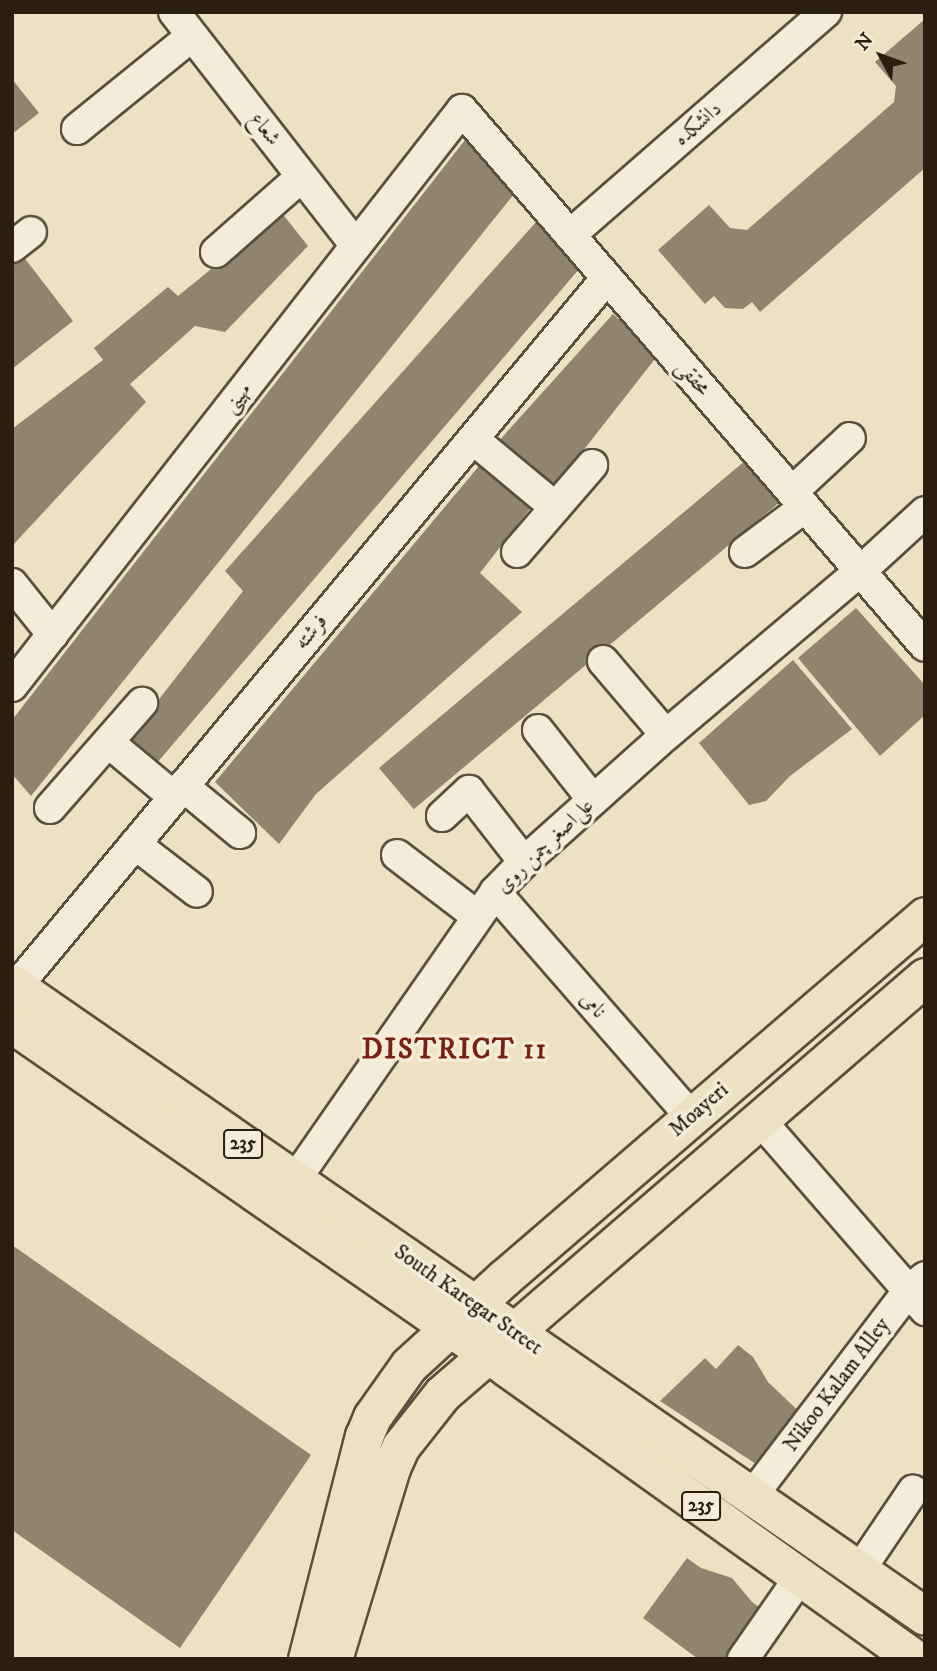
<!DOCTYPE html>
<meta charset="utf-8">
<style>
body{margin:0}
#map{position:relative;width:937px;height:1671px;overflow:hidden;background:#ece2c3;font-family:"IM FELL DW Pica",Amiri,serif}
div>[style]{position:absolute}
.building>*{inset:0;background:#8f846d;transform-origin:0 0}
.roads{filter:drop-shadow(2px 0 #5a4f3d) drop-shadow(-2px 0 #5a4f3d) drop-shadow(0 2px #5a4f3d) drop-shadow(0 -2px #5a4f3d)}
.minor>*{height:30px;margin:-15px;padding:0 15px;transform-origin:15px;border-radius:15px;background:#f3ecd8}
.major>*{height:37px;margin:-18.5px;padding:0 18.5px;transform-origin:18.5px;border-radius:18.5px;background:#ece2c3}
span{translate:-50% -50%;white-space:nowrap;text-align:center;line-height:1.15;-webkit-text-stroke:7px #f3ecd8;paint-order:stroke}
.shield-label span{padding:2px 5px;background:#f3ecd8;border:2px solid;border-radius:5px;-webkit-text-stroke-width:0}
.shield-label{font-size:19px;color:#2a1e10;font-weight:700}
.street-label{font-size:21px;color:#2a1e10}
.district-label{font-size:28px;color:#7a1f14;font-weight:700;letter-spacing:2px}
.frame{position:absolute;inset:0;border:14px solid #2a1e10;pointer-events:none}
.north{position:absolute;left:846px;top:21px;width:70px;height:70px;-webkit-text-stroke:5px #f3ecd8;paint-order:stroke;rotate:311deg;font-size:19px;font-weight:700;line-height:28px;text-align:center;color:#2a1e10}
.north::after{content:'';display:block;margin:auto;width:24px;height:32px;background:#2a1e10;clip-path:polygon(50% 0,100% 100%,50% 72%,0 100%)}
</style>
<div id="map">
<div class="building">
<div style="clip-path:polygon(925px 19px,925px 168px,760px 312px,752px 302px,743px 309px,725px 308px,714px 296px,705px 304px,658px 250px,709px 205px,730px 228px,747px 230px,894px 102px,896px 86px,875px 62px)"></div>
<div style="clip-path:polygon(12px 79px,39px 113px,12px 134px)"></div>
<div style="clip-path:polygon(465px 140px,514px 194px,31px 796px,12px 774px,12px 720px)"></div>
<div style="clip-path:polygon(281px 212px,308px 246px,225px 332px,195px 326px,130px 384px,146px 402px,12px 546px,12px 429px,103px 360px,94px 348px,168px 287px,178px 296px)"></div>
<div style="clip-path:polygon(536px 222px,580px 268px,156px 764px,129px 738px,243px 591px,225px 571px)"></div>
<div style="clip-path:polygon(23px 256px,73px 321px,12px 369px,12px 265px)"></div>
<div style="clip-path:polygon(613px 314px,658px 355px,550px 493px,496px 444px)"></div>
<div style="left:746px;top:460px;width:54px;height:479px;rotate:50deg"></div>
<div style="clip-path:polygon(479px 466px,532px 506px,480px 573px,522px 612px,316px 794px,279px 844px,215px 782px)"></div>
<div style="clip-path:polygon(856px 608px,925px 685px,925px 715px,880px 756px,798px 658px)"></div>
<div style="clip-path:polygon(793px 660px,852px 729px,790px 776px,766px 801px,749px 805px,699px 743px)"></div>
<div style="clip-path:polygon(12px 1245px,311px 1455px,180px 1648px,12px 1530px)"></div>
<div style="clip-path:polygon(738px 1345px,753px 1357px,768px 1382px,807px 1419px,765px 1470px,660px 1401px,705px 1358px,716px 1369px)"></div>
<div style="clip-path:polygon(687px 1558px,701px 1568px,732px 1578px,752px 1602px,766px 1612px,731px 1659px,698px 1659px,643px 1618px)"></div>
</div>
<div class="roads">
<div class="minor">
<div style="left:174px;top:12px;width:296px;rotate:52.1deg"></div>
<div style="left:77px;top:129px;width:148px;rotate:-39deg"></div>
<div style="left:570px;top:235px;width:340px;rotate:-41.1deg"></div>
<div style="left:12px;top:247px;width:24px;rotate:-38deg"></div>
<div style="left:216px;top:252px;width:113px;rotate:-41.4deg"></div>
<div style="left:473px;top:439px;width:107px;rotate:39.7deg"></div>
<div style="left:792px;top:492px;width:79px;rotate:-43deg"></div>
<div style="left:517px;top:552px;width:115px;rotate:-49.2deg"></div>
<div style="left:745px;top:552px;width:75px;rotate:-36.9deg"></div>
<div style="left:865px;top:567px;width:81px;rotate:-42.5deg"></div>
<div style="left:12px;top:584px;width:65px;rotate:51.2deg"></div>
<div style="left:603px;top:661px;width:97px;rotate:49.6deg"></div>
<div style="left:12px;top:686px;width:731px;rotate:-52deg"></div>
<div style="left:462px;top:110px;width:708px;rotate:49.18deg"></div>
<div style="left:538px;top:730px;width:89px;rotate:51.8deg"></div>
<div style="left:108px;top:742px;width:86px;rotate:39.8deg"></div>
<div style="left:183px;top:786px;width:74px;rotate:39.5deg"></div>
<div style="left:50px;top:808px;width:140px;rotate:-48.8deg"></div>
<div style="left:442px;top:816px;width:37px;rotate:-43deg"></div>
<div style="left:469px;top:791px;width:90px;rotate:52.2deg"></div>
<div style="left:135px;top:844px;width:78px;rotate:37.7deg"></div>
<div style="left:397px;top:855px;width:101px;rotate:37.3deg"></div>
<div style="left:495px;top:892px;width:298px;rotate:48.9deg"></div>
<div style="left:16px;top:987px;width:923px;rotate:-50.19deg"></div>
<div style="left:760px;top:1120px;width:252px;rotate:49deg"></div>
<div style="left:295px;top:1180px;width:351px;rotate:-55.2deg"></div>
<div style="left:495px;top:892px;width:42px;rotate:-46deg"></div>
<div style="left:524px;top:862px;width:191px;rotate:-41.8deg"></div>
<div style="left:666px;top:735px;width:254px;rotate:-40.2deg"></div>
<div style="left:752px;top:1496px;width:258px;rotate:-52.7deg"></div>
<div style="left:908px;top:1291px;width:22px;rotate:-39deg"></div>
<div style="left:859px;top:1571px;width:97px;rotate:-56deg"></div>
<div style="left:743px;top:1659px;width:100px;rotate:-55.2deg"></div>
</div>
<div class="major">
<div style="left:12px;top:984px;width:1110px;rotate:34.69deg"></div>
<div style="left:12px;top:1024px;width:579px;rotate:34.73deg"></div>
<div style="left:488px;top:1354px;width:525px;rotate:35.54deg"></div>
<div style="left:307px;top:1659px;width:230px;rotate:-75.7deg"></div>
<div style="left:364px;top:1436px;width:21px;rotate:-67deg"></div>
<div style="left:372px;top:1417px;width:64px;rotate:-54.6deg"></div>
<div style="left:409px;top:1365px;width:129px;rotate:-42.5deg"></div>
<div style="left:504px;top:1278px;width:555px;rotate:-40.69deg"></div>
<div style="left:333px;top:1659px;width:200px;rotate:-73.1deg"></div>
<div style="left:391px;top:1468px;width:24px;rotate:-66deg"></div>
<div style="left:401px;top:1446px;width:66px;rotate:-51.7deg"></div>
<div style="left:442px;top:1394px;width:638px;rotate:-40.81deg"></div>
</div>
</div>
<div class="shield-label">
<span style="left:243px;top:1144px">235</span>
<span style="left:701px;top:1506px">235</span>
</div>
<div class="street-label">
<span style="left:698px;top:124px;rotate:-41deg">دانشکده</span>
<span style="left:265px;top:129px;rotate:52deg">شعاع</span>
<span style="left:693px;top:378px;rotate:49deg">محققی</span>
<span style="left:237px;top:398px;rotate:-52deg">مهینی</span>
<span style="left:311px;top:632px;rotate:-50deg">فرشته</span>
<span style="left:545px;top:846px;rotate:-44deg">علی‌اصغر چمن روی</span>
<span style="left:593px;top:1005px;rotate:49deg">نامی</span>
<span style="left:699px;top:1110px;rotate:-41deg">Moayeri</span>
<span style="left:468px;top:1300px;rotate:35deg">South Karegar Street</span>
<span style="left:837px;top:1385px;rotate:-53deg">Nikoo Kalam Alley</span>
</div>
<div class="district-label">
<span style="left:455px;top:1050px">DISTRICT 11</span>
</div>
<div class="frame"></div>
<div class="north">N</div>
</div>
